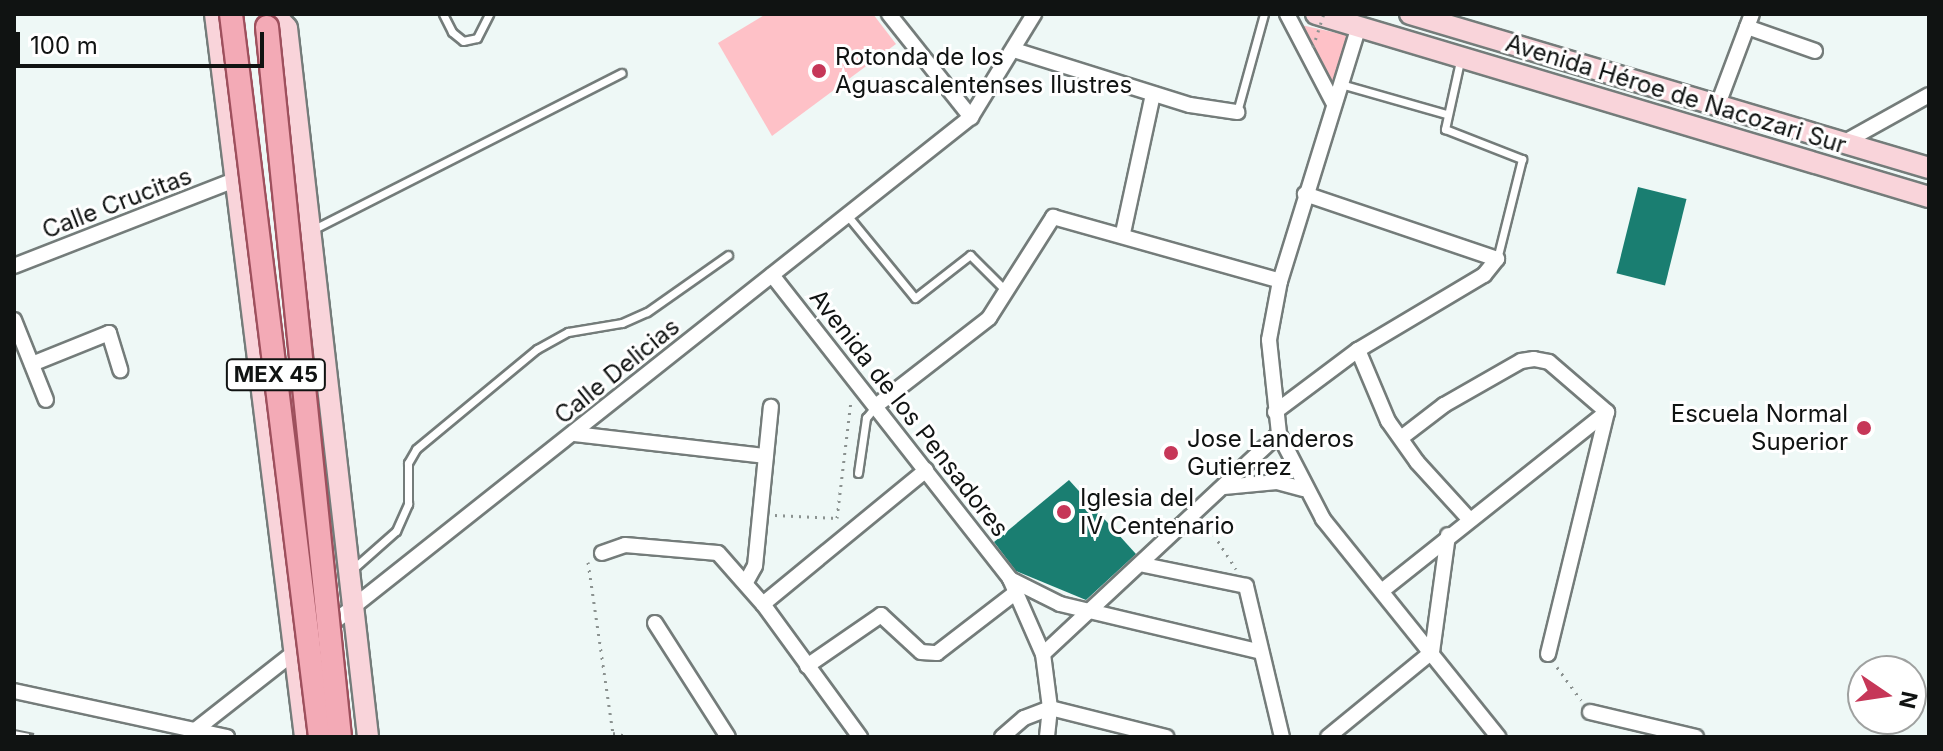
<!DOCTYPE html>
<meta charset="utf-8">
<style>
body{margin:0}
#map{position:relative;width:1943px;height:751px;overflow:hidden;background:#eef8f6;font-family:Inter,sans-serif}
div>[style]{position:absolute}
.green>*{inset:0;background:#fec1c7}
.building>*{inset:0;background:#1a7e71;transform-origin:0 0}
.path>*{height:3px;margin-top:-1.5px;transform-origin:0;background:repeating-linear-gradient(90deg,#8b9290 0 2px,transparent 0 8px)}
.roads{filter:drop-shadow(2px 0 #747c7a) drop-shadow(-2px 0 #747c7a) drop-shadow(0 2px #747c7a) drop-shadow(0 -2px #747c7a)}
.lane>*{height:7px;margin:-3.5px;padding:0 3.5px;transform-origin:3.5px;border-radius:3.5px;background:#fff}
.street>*{height:14px;margin:-7px;padding:0 7px;transform-origin:7px;border-radius:7px;background:#fff}
.secondary>*{height:20px;margin:-10px;padding:0 10px;transform-origin:10px;border-radius:10px;background:#f9d4da}
.rail>*{height:8px;margin-top:-4px;transform-origin:0;background:repeating-linear-gradient(90deg,#fff 0 15px,#757b7a 0 30px);box-sizing:border-box;border-block:2px solid #757b7a}
.path-bridge>*{height:3px;margin-top:-1.5px;transform-origin:0;background:repeating-linear-gradient(90deg,#8b9290 0 2px,transparent 0 8px)}
.bridges{filter:drop-shadow(2px 0 #9e505d) drop-shadow(-2px 0 #9e505d) drop-shadow(0 2px #9e505d) drop-shadow(0 -2px #9e505d)}
.primary-bridge>*{height:22px;margin:-11px;padding:0 11px;transform-origin:11px;border-radius:11px;background:#f3aab6}
.dots>*{width:22px;height:22px;translate:-50% -50%;box-sizing:border-box;border:4px solid #fff;border-radius:50%}
span{translate:-50% -50%;white-space:nowrap;text-align:center;line-height:1.15;-webkit-text-stroke:6px #fff;paint-order:stroke}
.shield-label span{padding:2px 6px;background:#fff;border:2px solid;border-radius:6px;-webkit-text-stroke-width:0}
.shield-label{font-size:22px;color:#101312;font-weight:700}
.poi-label{font-size:24px;color:#101312}
.left{translate:0 -50%;text-align:left}
.right{translate:-100% -50%;text-align:right}
.street-label{font-size:24px;color:#101312}
.frame{position:absolute;inset:0;border:16px solid #101312;pointer-events:none}
.north{position:absolute;left:1847px;top:655px;width:80px;height:80px;box-sizing:border-box;background:#fff;border:2px solid #9fa1a0;border-radius:50%;rotate:103deg;font-size:22px;font-weight:700;line-height:32px;text-align:center;color:#101312}
.north::after{content:'';display:block;margin:auto;width:28px;height:36px;background:#c63758;clip-path:polygon(50% 0,100% 100%,50% 72%,0 100%)}
.scale{position:absolute;left:16px;top:32px;width:248px;height:36px;box-sizing:border-box;border:4px solid #101312;border-top:0;padding-left:10px;font-size:24px;line-height:28px;white-space:nowrap;color:#101312;-webkit-text-stroke:6px #fff;paint-order:stroke}
</style>
<div id="map">
<div class="green">
<div style="clip-path:polygon(766px 14px,873px 14px,896px 44px,772px 136px,718px 43px)"></div>
<div style="clip-path:polygon(1301px 25px,1351px 36px,1333px 92px)"></div>
</div>
<div class="building">
<div style="left:1638px;top:187px;width:50px;height:89px;rotate:14deg"></div>
<div style="clip-path:polygon(1069px 480px,1136px 554px,1086px 600px,1016px 571px,994px 542px)"></div>
</div>
<div class="path">
<div style="left:775px;top:515px;width:62px;rotate:2.8deg"></div>
<div style="left:837px;top:518px;width:118px;rotate:-83.2deg"></div>
<div style="left:1205px;top:521px;width:57px;rotate:57.1deg"></div>
<div style="left:588px;top:562px;width:173px;rotate:81.7deg"></div>
<div style="left:613px;top:733px;width:19px;rotate:12deg"></div>
<div style="left:1557px;top:667px;width:41px;rotate:54deg"></div>
</div>
<div class="roads">
<div class="lane">
<div style="left:443px;top:14px;width:20px;rotate:63deg"></div>
<div style="left:452px;top:32px;width:14px;rotate:39deg"></div>
<div style="left:463px;top:41px;width:14px;rotate:-12deg"></div>
<div style="left:477px;top:38px;width:27px;rotate:-63deg"></div>
<div style="left:1460px;top:61px;width:70px;rotate:102.4deg"></div>
<div style="left:1445px;top:129px;width:83px;rotate:21.3deg"></div>
<div style="left:1522px;top:159px;width:103px;rotate:104deg"></div>
<div style="left:1341px;top:84px;width:109px;rotate:15.9deg"></div>
<div style="left:1237px;top:112px;width:102px;rotate:-74.6deg"></div>
<div style="left:847px;top:215px;width:107px;rotate:50.7deg"></div>
<div style="left:915px;top:298px;width:70px;rotate:-38deg"></div>
<div style="left:970px;top:255px;width:51px;rotate:45deg"></div>
<div style="left:312px;top:230px;width:347px;rotate:-26.9deg"></div>
<div style="left:858px;top:473px;width:56px;rotate:-81.7deg"></div>
<div style="left:866px;top:418px;width:14px;rotate:-51deg"></div>
<div style="left:354px;top:568px;width:56px;rotate:-41.4deg"></div>
<div style="left:396px;top:531px;width:30px;rotate:-66deg"></div>
<div style="left:408px;top:504px;width:41px;rotate:-90deg"></div>
<div style="left:408px;top:463px;width:16px;rotate:-60deg"></div>
<div style="left:416px;top:449px;width:157px;rotate:-39.6deg"></div>
<div style="left:537px;top:349px;width:35px;rotate:-29deg"></div>
<div style="left:568px;top:332px;width:55px;rotate:-9.5deg"></div>
<div style="left:622px;top:323px;width:27px;rotate:-24deg"></div>
<div style="left:647px;top:312px;width:99px;rotate:-35.1deg"></div>
</div>
<div class="street">
<div style="left:889px;top:14px;width:132px;rotate:51.5deg"></div>
<div style="left:1287px;top:14px;width:102px;rotate:62.4deg"></div>
<div style="left:1359px;top:26px;width:267px;rotate:107.2deg"></div>
<div style="left:1280px;top:281px;width:60px;rotate:100.6deg"></div>
<div style="left:1269px;top:340px;width:95px;rotate:83.9deg"></div>
<div style="left:1279px;top:434px;width:96px;rotate:62.6deg"></div>
<div style="left:1323px;top:519px;width:280px;rotate:51.2deg"></div>
<div style="left:1747px;top:27px;width:72px;rotate:19.4deg"></div>
<div style="left:1014px;top:50px;width:184px;rotate:17.4deg"></div>
<div style="left:1190px;top:105px;width:48px;rotate:8.5deg"></div>
<div style="left:1717px;top:107px;width:99px;rotate:-69.4deg"></div>
<div style="left:1843px;top:143px;width:98px;rotate:-29.2deg"></div>
<div style="left:1123px;top:233px;width:142px;rotate:-77.8deg"></div>
<div style="left:14px;top:266px;width:237px;rotate:-21.3deg"></div>
<div style="left:772px;top:275px;width:386px;rotate:51.9deg"></div>
<div style="left:1010px;top:579px;width:82px;rotate:66.3deg"></div>
<div style="left:1043px;top:654px;width:54px;rotate:82.6deg"></div>
<div style="left:1050px;top:708px;width:29px;rotate:96deg"></div>
<div style="left:14px;top:320px;width:86px;rotate:68.2deg"></div>
<div style="left:1358px;top:350px;width:77px;rotate:67.1deg"></div>
<div style="left:1388px;top:421px;width:50px;rotate:54.7deg"></div>
<div style="left:1417px;top:462px;width:77px;rotate:47.6deg"></div>
<div style="left:32px;top:364px;width:83px;rotate:-21.9deg"></div>
<div style="left:109px;top:333px;width:39px;rotate:73deg"></div>
<div style="left:877px;top:405px;width:142px;rotate:-37.8deg"></div>
<div style="left:989px;top:318px;width:120px;rotate:-57.6deg"></div>
<div style="left:1053px;top:217px;width:236px;rotate:15.7deg"></div>
<div style="left:1275px;top:412px;width:104px;rotate:-36.8deg"></div>
<div style="left:1358px;top:350px;width:147px;rotate:-30.8deg"></div>
<div style="left:1484px;top:275px;width:21px;rotate:-51deg"></div>
<div style="left:1497px;top:259px;width:203px;rotate:-161.3deg"></div>
<div style="left:575px;top:434px;width:192px;rotate:6.6deg"></div>
<div style="left:1401px;top:438px;width:54px;rotate:-37.5deg"></div>
<div style="left:1444px;top:405px;width:89px;rotate:-29.7deg"></div>
<div style="left:1521px;top:361px;width:13px;rotate:-9deg"></div>
<div style="left:1534px;top:359px;width:15px;rotate:11deg"></div>
<div style="left:1549px;top:362px;width:77px;rotate:40.8deg"></div>
<div style="left:1224px;top:487px;width:53px;rotate:-5.4deg"></div>
<div style="left:1277px;top:482px;width:27px;rotate:15deg"></div>
<div style="left:602px;top:553px;width:24px;rotate:-19deg"></div>
<div style="left:625px;top:545px;width:93px;rotate:4.9deg"></div>
<div style="left:718px;top:553px;width:68px;rotate:48.6deg"></div>
<div style="left:763px;top:604px;width:165px;rotate:53.9deg"></div>
<div style="left:1144px;top:565px;width:104px;rotate:11.6deg"></div>
<div style="left:1246px;top:586px;width:155px;rotate:76.6deg"></div>
<div style="left:1010px;top:579px;width:56px;rotate:26.6deg"></div>
<div style="left:1060px;top:604px;width:204px;rotate:13.4deg"></div>
<div style="left:746px;top:582px;width:18px;rotate:-61deg"></div>
<div style="left:755px;top:566px;width:160px;rotate:-84.3deg"></div>
<div style="left:1383px;top:590px;width:286px;rotate:-38.5deg"></div>
<div style="left:763px;top:604px;width:211px;rotate:-39.4deg"></div>
<div style="left:655px;top:623px;width:135px;rotate:57.4deg"></div>
<div style="left:324px;top:630px;width:826px;rotate:-38.41deg"></div>
<div style="left:971px;top:117px;width:121px;rotate:-58.5deg"></div>
<div style="left:1043px;top:654px;width:323px;rotate:-43deg"></div>
<div style="left:1548px;top:654px;width:249px;rotate:-76.3deg"></div>
<div style="left:807px;top:666px;width:90px;rotate:-34.6deg"></div>
<div style="left:881px;top:615px;width:54px;rotate:42.8deg"></div>
<div style="left:921px;top:652px;width:16px;rotate:4deg"></div>
<div style="left:937px;top:653px;width:98px;rotate:-37.6deg"></div>
<div style="left:14px;top:691px;width:218px;rotate:12.2deg"></div>
<div style="left:1590px;top:712px;width:109px;rotate:13.3deg"></div>
<div style="left:194px;top:731px;width:136px;rotate:-38.1deg"></div>
<div style="left:1002px;top:737px;width:29px;rotate:-41deg"></div>
<div style="left:1024px;top:718px;width:28px;rotate:-21deg"></div>
<div style="left:1050px;top:708px;width:120px;rotate:14deg"></div>
<div style="left:1328px;top:737px;width:134px;rotate:-39.3deg"></div>
<div style="left:1432px;top:652px;width:118px;rotate:-82.2deg"></div>
</div>
<div class="secondary">
<div style="left:215px;top:14px;width:729px;rotate:82.9deg"></div>
<div style="left:274px;top:14px;width:19px;rotate:47deg"></div>
<div style="left:287px;top:28px;width:714px;rotate:83.48deg"></div>
<div style="left:1316px;top:14px;width:640px;rotate:16.62deg"></div>
<div style="left:1410px;top:14px;width:541px;rotate:16.53deg"></div>
</div>
</div>
<div class="rail">
<div style="left:14px;top:733px;width:20px;rotate:11deg"></div>
</div>
<div class="path-bridge">
<div style="left:1313px;top:47px;width:35px;rotate:-72deg"></div>
</div>
<div class="bridges">
<div class="primary-bridge">
<div style="left:231px;top:14px;width:728px;rotate:82.98deg"></div>
<div style="left:267px;top:27px;width:714px;rotate:84.13deg"></div>
</div>
</div>
<div class="dots">
<div style="left:819px;top:71px;background:#c63758"></div>
<div style="left:1864px;top:428px;background:#c63758"></div>
<div style="left:1171px;top:453px;background:#c63758"></div>
<div style="left:1064px;top:512px;background:#c63758"></div>
</div>
<div class="shield-label">
<span style="left:276px;top:375px">MEX 45</span>
</div>
<div class="poi-label">
<span class="left" style="left:835px;top:71px">Rotonda de los<br>Aguascalentenses Ilustres</span>
<span class="right" style="left:1848px;top:428px">Escuela Normal<br>Superior</span>
<span class="left" style="left:1187px;top:453px">Jose Landeros<br>Gutierrez</span>
<span class="left" style="left:1080px;top:512px">Iglesia del<br>IV Centenario</span>
</div>
<div class="street-label">
<span style="left:1676px;top:94px;rotate:17deg">Avenida Héroe de Nacozari Sur</span>
<span style="left:117px;top:203px;rotate:-21deg">Calle Crucitas</span>
<span style="left:617px;top:371px;rotate:-39deg">Calle Delicias</span>
<span style="left:909px;top:413px;rotate:52deg">Avenida de los Pensadores</span>
</div>
<div class="frame"></div>
<div class="north">N</div>
<div class="scale">100 m</div>
</div>
